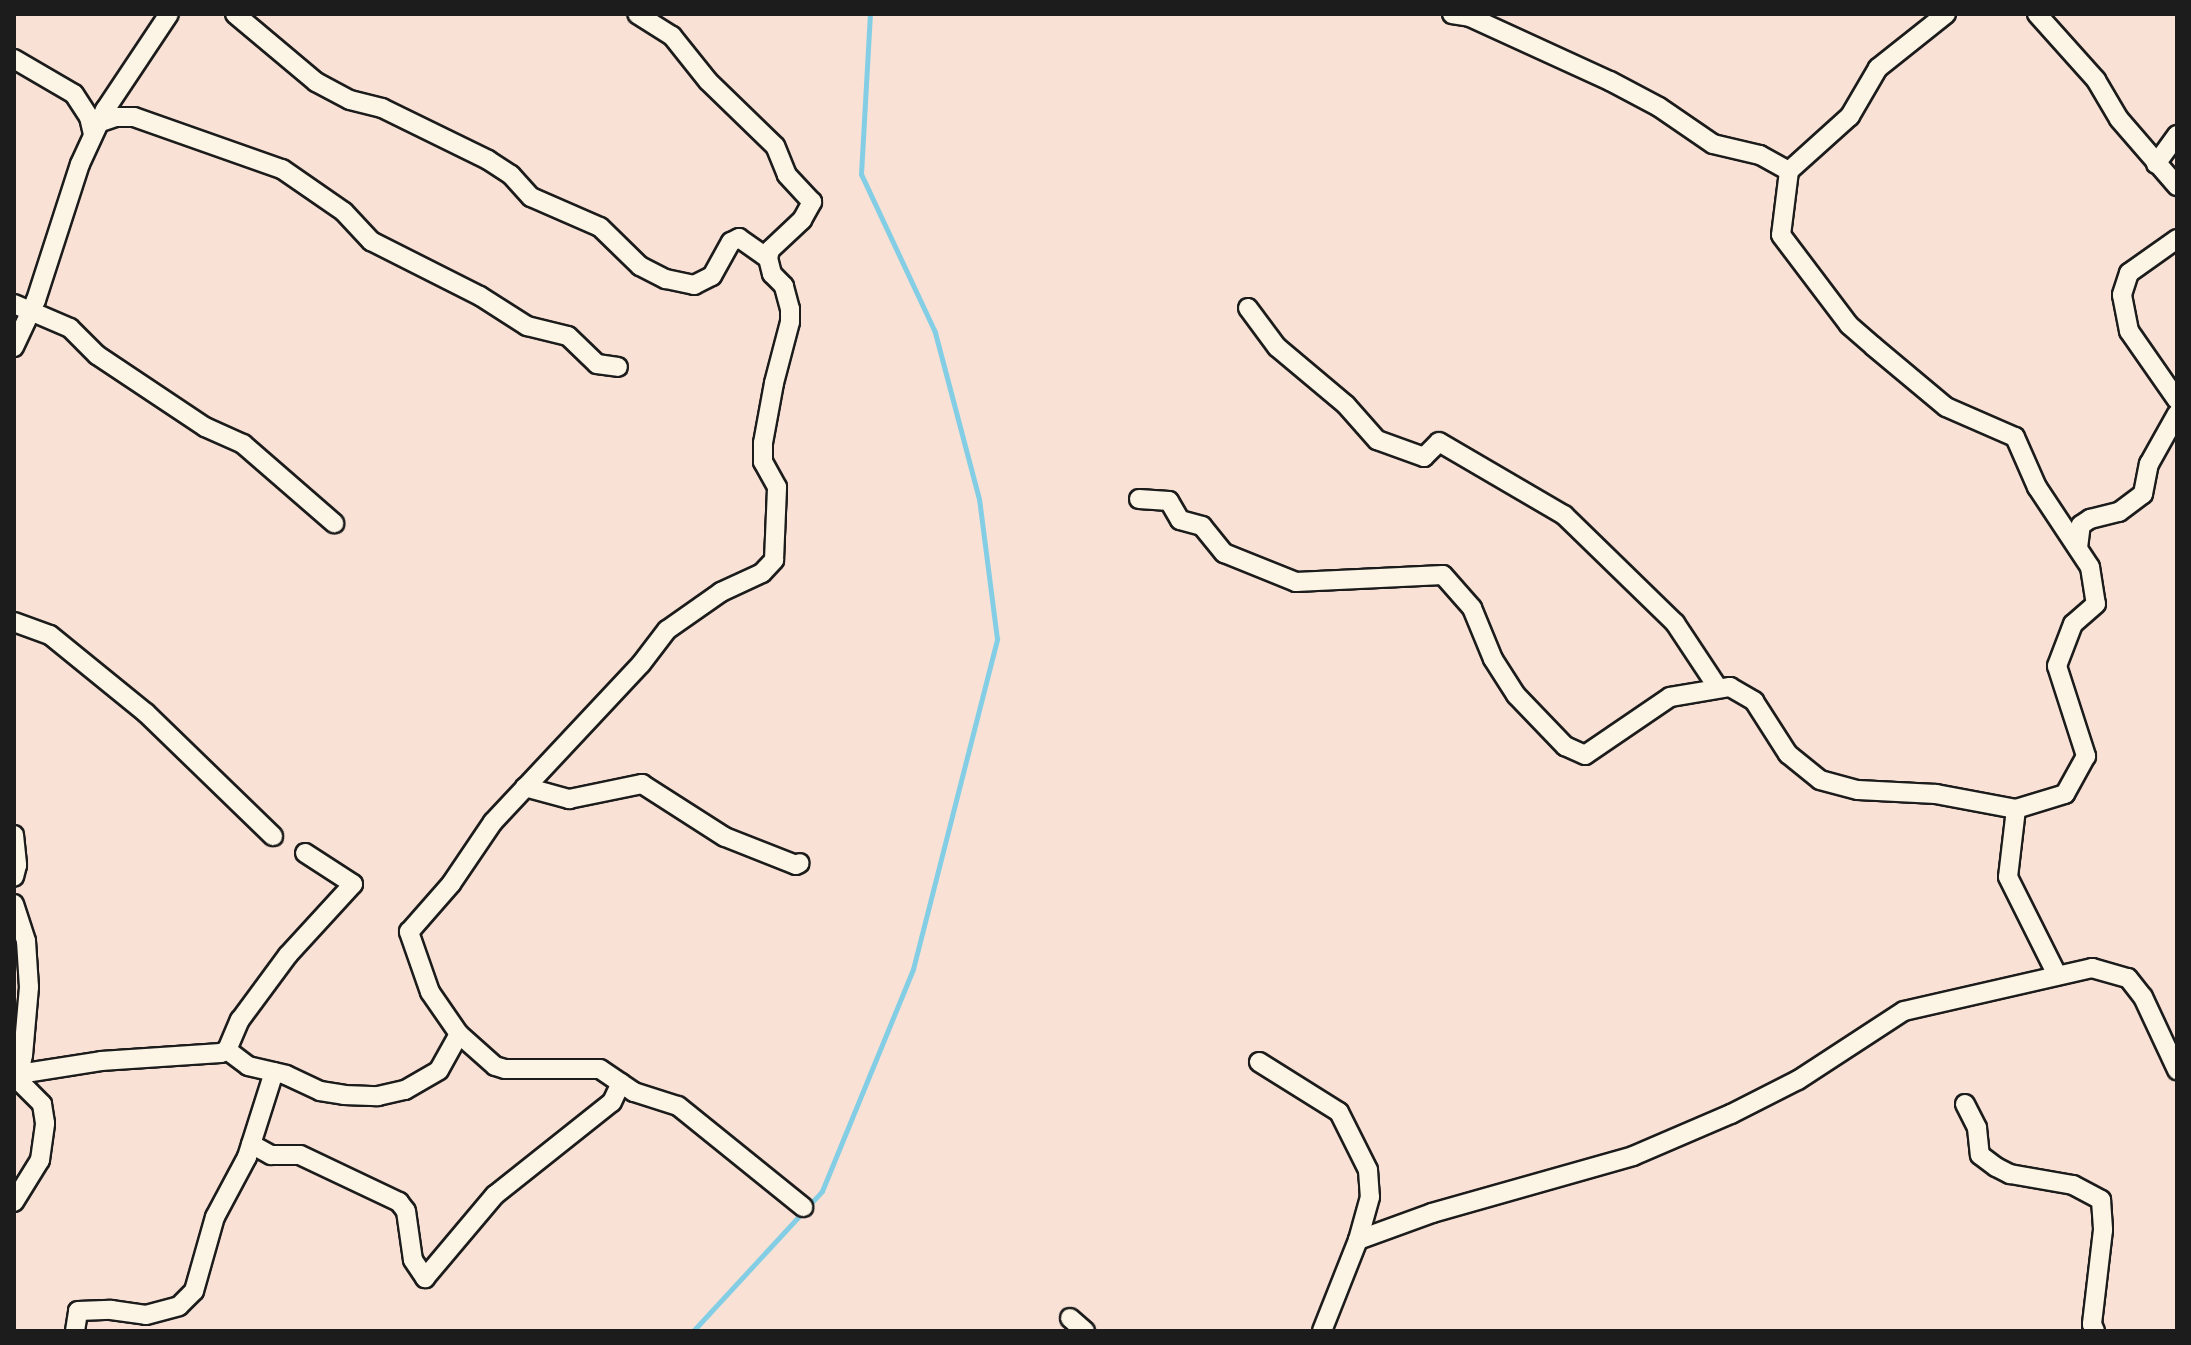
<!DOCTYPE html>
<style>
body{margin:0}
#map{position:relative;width:2191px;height:1345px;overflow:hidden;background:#f9e2d5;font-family:"Patrick Hand",sans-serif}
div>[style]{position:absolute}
.stream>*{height:5px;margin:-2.5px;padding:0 2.5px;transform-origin:2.5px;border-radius:2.5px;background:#84cee5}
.roads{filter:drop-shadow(2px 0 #1c1c1c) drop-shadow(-2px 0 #1c1c1c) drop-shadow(0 2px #1c1c1c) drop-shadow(0 -2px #1c1c1c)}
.minor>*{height:18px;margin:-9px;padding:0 9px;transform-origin:9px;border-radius:9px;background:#fcf5e5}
span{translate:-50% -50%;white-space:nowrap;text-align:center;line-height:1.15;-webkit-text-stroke:6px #fcf5e5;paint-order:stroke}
.frame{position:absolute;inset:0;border:16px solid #1c1c1c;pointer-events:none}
</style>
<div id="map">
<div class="stream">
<div style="left:693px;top:1331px;width:190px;rotate:-47.3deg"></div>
<div style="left:822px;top:1191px;width:240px;rotate:-67.7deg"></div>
<div style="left:913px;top:969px;width:341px;rotate:-75.7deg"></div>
<div style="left:997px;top:639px;width:141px;rotate:-97.3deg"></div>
<div style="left:979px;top:499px;width:173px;rotate:-104.8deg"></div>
<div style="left:935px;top:332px;width:174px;rotate:-115.1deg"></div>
<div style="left:861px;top:174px;width:160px;rotate:-86.8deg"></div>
</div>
<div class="roads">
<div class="minor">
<div style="left:235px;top:14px;width:106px;rotate:40deg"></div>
<div style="left:316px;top:82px;width:38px;rotate:28deg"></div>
<div style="left:350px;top:100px;width:33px;rotate:14deg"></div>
<div style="left:382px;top:108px;width:118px;rotate:26.1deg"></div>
<div style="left:488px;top:160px;width:27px;rotate:33deg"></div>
<div style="left:511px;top:175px;width:30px;rotate:48deg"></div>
<div style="left:531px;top:197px;width:75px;rotate:23.5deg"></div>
<div style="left:600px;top:227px;width:56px;rotate:44.3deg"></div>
<div style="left:640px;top:266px;width:29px;rotate:27deg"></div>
<div style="left:666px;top:279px;width:29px;rotate:12deg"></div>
<div style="left:694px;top:285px;width:20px;rotate:-27deg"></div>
<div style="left:712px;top:276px;width:39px;rotate:-61deg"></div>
<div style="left:731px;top:242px;width:9px;rotate:-27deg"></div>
<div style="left:739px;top:238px;width:35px;rotate:35deg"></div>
<div style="left:1452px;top:14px;width:18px;rotate:9deg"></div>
<div style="left:1470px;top:17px;width:154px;rotate:24.6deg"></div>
<div style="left:1610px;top:81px;width:55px;rotate:28deg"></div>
<div style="left:1659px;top:107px;width:65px;rotate:34.4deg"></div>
<div style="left:1713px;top:144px;width:48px;rotate:13.2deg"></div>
<div style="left:1760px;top:155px;width:33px;rotate:29deg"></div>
<div style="left:1946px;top:14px;width:87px;rotate:141.5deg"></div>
<div style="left:1878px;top:68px;width:56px;rotate:120.3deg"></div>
<div style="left:1850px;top:116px;width:82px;rotate:138deg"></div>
<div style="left:1789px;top:171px;width:64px;rotate:97.1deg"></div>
<div style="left:1781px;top:235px;width:113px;rotate:52.9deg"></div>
<div style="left:1849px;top:325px;width:32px;rotate:41deg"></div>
<div style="left:1873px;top:346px;width:95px;rotate:39.9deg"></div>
<div style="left:1946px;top:407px;width:75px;rotate:23.5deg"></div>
<div style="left:2015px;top:437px;width:55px;rotate:66.3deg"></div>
<div style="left:2037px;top:487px;width:96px;rotate:56.5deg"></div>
<div style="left:2090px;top:567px;width:37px;rotate:81deg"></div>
<div style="left:2096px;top:604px;width:30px;rotate:139deg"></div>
<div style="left:2073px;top:624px;width:45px;rotate:110.9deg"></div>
<div style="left:2057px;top:666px;width:95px;rotate:72.1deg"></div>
<div style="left:2086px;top:756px;width:43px;rotate:118.9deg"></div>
<div style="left:2065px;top:794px;width:51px;rotate:163deg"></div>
<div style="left:2016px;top:809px;width:68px;rotate:96.7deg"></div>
<div style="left:2008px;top:877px;width:110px;rotate:63.4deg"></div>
<div style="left:2037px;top:14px;width:89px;rotate:48.2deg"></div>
<div style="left:2096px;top:80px;width:45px;rotate:59.5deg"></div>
<div style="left:2119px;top:119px;width:89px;rotate:49.1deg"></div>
<div style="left:14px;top:59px;width:69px;rotate:30.3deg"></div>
<div style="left:74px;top:94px;width:27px;rotate:57deg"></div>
<div style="left:89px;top:117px;width:18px;rotate:77deg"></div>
<div style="left:98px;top:123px;width:18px;rotate:-19deg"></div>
<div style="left:115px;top:117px;width:19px"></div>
<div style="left:134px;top:117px;width:157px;rotate:19.4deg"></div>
<div style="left:282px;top:169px;width:75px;rotate:34.7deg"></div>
<div style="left:344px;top:212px;width:40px;rotate:47deg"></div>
<div style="left:371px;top:241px;width:122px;rotate:26.8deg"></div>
<div style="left:480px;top:296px;width:56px;rotate:32.6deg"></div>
<div style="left:527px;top:326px;width:42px;rotate:13.7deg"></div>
<div style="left:568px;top:336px;width:40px;rotate:44deg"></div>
<div style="left:597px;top:364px;width:21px;rotate:8deg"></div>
<div style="left:2156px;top:164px;width:36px;rotate:-54deg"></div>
<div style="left:2177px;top:239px;width:59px;rotate:144.7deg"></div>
<div style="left:2129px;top:273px;width:23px;rotate:108deg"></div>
<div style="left:2122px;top:295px;width:37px;rotate:79deg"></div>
<div style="left:2129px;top:331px;width:84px;rotate:55.2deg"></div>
<div style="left:14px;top:304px;width:61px;rotate:23.2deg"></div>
<div style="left:70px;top:328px;width:38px;rotate:45deg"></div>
<div style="left:97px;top:355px;width:130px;rotate:33.7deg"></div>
<div style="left:205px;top:427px;width:42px;rotate:24.1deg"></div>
<div style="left:243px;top:444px;width:121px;rotate:41deg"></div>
<div style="left:1248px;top:308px;width:49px;rotate:53.4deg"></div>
<div style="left:1277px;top:347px;width:90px;rotate:40deg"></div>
<div style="left:1346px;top:405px;width:47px;rotate:48.5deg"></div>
<div style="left:1377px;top:440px;width:50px;rotate:19.9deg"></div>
<div style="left:1424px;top:457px;width:21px;rotate:-45deg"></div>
<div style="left:1439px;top:442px;width:145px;rotate:30.3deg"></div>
<div style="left:1564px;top:515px;width:155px;rotate:44.2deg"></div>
<div style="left:1675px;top:623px;width:78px;rotate:56.5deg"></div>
<div style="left:14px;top:347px;width:52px;rotate:-64.9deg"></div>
<div style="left:36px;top:300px;width:143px;rotate:-72.1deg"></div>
<div style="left:80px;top:164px;width:60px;rotate:-65.2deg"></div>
<div style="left:105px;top:110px;width:115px;rotate:-56.3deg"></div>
<div style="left:1139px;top:499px;width:30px;rotate:4deg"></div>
<div style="left:1169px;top:501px;width:22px;rotate:60deg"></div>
<div style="left:1180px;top:520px;width:23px;rotate:15deg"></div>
<div style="left:1202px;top:526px;width:35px;rotate:51deg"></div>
<div style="left:1224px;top:553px;width:78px;rotate:21.9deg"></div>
<div style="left:1296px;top:582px;width:147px;rotate:-2.7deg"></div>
<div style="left:1443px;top:575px;width:44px;rotate:48.7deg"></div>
<div style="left:1472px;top:608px;width:55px;rotate:67.6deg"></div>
<div style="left:1493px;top:659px;width:43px;rotate:57.4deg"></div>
<div style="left:1516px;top:695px;width:71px;rotate:46.1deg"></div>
<div style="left:1565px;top:746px;width:22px;rotate:24deg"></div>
<div style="left:1585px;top:755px;width:103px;rotate:-34.3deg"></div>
<div style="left:1670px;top:697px;width:61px;rotate:-9.5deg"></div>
<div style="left:1730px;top:687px;width:28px;rotate:30deg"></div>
<div style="left:1754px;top:701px;width:63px;rotate:57.3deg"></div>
<div style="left:1788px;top:754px;width:41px;rotate:39.1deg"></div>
<div style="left:1820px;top:780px;width:39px;rotate:15deg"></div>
<div style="left:1858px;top:790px;width:78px;rotate:2.9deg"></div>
<div style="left:1936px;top:794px;width:81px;rotate:10.6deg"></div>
<div style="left:2078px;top:548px;width:23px;rotate:-83deg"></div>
<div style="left:2081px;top:525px;width:11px;rotate:-34deg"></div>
<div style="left:2090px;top:519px;width:30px;rotate:-14deg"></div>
<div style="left:2119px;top:512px;width:30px;rotate:-37deg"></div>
<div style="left:2143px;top:494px;width:31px;rotate:-79deg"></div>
<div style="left:2149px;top:464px;width:57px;rotate:-60.8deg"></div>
<div style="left:14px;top:622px;width:38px;rotate:20deg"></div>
<div style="left:50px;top:635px;width:124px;rotate:39.1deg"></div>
<div style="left:146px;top:713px;width:177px;rotate:44.1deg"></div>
<div style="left:525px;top:787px;width:46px;rotate:15.3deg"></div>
<div style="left:569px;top:799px;width:75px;rotate:-11.6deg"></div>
<div style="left:642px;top:784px;width:98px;rotate:32.6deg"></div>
<div style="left:725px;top:837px;width:76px;rotate:21.5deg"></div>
<div style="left:796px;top:865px;width:4px;rotate:-27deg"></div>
<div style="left:14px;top:835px;width:30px;rotate:84deg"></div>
<div style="left:17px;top:865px;width:12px;rotate:104deg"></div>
<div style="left:14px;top:904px;width:39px;rotate:72deg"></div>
<div style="left:26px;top:941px;width:46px;rotate:86.3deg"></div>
<div style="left:29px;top:987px;width:68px;rotate:95deg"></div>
<div style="left:23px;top:1055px;width:19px;rotate:102deg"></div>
<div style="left:19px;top:1074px;width:7px;rotate:135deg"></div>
<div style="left:459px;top:1034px;width:48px;rotate:41.6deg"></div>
<div style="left:495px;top:1066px;width:10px;rotate:17deg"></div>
<div style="left:505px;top:1069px;width:95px"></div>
<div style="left:600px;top:1069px;width:41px;rotate:34.1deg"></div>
<div style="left:634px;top:1092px;width:46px;rotate:17.7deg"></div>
<div style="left:678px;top:1106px;width:161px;rotate:38.9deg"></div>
<div style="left:227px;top:1050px;width:26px;rotate:37deg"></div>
<div style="left:248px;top:1066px;width:39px;rotate:13deg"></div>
<div style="left:286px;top:1075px;width:38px;rotate:25deg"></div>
<div style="left:320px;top:1091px;width:24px;rotate:9deg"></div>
<div style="left:344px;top:1095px;width:34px;rotate:2deg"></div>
<div style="left:378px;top:1096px;width:28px;rotate:-13deg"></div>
<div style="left:405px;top:1090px;width:39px;rotate:-30deg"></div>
<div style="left:439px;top:1070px;width:41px;rotate:-60.9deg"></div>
<div style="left:459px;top:1034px;width:51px;rotate:-124.6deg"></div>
<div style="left:430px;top:992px;width:64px;rotate:-109.3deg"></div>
<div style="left:409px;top:932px;width:64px;rotate:-48.8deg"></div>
<div style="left:451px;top:884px;width:75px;rotate:-55.9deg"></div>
<div style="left:493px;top:822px;width:216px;rotate:-46.9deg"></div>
<div style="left:641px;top:664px;width:43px;rotate:-52.6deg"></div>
<div style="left:667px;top:630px;width:66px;rotate:-35.1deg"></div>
<div style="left:721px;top:592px;width:45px;rotate:-24.9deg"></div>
<div style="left:762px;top:573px;width:18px;rotate:-47deg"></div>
<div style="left:774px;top:560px;width:73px;rotate:-87.6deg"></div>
<div style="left:777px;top:487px;width:29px;rotate:-119deg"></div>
<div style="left:763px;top:462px;width:19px;rotate:-90deg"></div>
<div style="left:763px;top:443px;width:61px;rotate:-79.6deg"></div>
<div style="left:774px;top:383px;width:63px;rotate:-75.3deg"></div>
<div style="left:790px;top:322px;width:13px;rotate:-90deg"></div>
<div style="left:790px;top:309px;width:24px;rotate:-105deg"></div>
<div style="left:784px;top:286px;width:17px;rotate:-135deg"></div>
<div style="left:772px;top:274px;width:16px;rotate:-104deg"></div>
<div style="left:768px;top:258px;width:8px;rotate:-76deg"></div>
<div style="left:770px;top:250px;width:44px;rotate:-43.2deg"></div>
<div style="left:802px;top:220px;width:21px;rotate:-61deg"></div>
<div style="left:812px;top:202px;width:37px;rotate:-133deg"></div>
<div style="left:787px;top:175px;width:31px;rotate:-112deg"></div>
<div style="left:775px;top:146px;width:93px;rotate:-135.9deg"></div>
<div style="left:708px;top:81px;width:58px;rotate:-128.7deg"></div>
<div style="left:672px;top:36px;width:41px;rotate:-147.8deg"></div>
<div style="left:1259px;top:1062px;width:94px;rotate:32deg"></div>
<div style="left:1339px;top:1112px;width:65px;rotate:63.4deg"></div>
<div style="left:1368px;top:1170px;width:27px;rotate:86deg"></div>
<div style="left:1370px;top:1197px;width:45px;rotate:105.6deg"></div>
<div style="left:1358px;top:1240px;width:98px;rotate:111.6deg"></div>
<div style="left:19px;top:1074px;width:83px;rotate:-9deg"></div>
<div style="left:101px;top:1061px;width:120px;rotate:-3.8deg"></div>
<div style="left:221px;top:1053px;width:7px;rotate:-27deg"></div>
<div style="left:227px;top:1050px;width:33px;rotate:-67deg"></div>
<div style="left:240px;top:1020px;width:81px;rotate:-53.6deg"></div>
<div style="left:288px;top:955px;width:96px;rotate:-47.5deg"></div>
<div style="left:353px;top:884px;width:57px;rotate:-147.1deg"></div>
<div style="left:1965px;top:1104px;width:27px;rotate:63deg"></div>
<div style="left:1977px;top:1128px;width:27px;rotate:84deg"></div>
<div style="left:1980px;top:1155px;width:20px;rotate:37deg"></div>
<div style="left:1996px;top:1167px;width:16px;rotate:27deg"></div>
<div style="left:2010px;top:1174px;width:64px;rotate:9.9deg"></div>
<div style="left:2073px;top:1185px;width:32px;rotate:28deg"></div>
<div style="left:2101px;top:1200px;width:30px;rotate:86deg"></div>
<div style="left:2103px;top:1230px;width:95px;rotate:96.7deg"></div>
<div style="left:2092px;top:1324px;width:8px;rotate:67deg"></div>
<div style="left:251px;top:1144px;width:23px;rotate:29deg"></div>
<div style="left:271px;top:1155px;width:29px"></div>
<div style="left:300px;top:1155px;width:110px;rotate:25.4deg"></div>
<div style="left:399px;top:1202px;width:11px;rotate:52deg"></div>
<div style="left:406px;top:1211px;width:49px;rotate:81.9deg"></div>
<div style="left:413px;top:1260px;width:22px;rotate:56deg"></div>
<div style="left:425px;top:1278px;width:109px;rotate:-49.9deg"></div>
<div style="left:495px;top:1195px;width:149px;rotate:-38.5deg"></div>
<div style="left:612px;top:1102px;width:21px;rotate:-65deg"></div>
<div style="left:14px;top:1202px;width:49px;rotate:-58.2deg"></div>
<div style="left:40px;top:1160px;width:37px;rotate:-82deg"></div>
<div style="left:45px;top:1123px;width:19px;rotate:-99deg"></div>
<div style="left:42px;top:1104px;width:38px;rotate:-135deg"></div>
<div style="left:1358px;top:1240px;width:79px;rotate:-20deg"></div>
<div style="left:1432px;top:1213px;width:209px;rotate:-15.8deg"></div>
<div style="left:1633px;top:1156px;width:107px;rotate:-23.2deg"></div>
<div style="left:1731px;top:1114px;width:75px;rotate:-26.9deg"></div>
<div style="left:1798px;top:1080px;width:126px;rotate:-33.1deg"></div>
<div style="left:1904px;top:1011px;width:193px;rotate:-12.9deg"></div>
<div style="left:2092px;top:968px;width:37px;rotate:16deg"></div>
<div style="left:2128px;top:978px;width:24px;rotate:52deg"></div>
<div style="left:2143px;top:997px;width:81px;rotate:65deg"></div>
<div style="left:1070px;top:1318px;width:20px;rotate:41deg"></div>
<div style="left:75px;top:1331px;width:20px;rotate:-81deg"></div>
<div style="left:78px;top:1311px;width:33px;rotate:-2deg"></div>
<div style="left:111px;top:1310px;width:35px;rotate:8deg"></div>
<div style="left:146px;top:1315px;width:34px;rotate:-15deg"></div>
<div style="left:179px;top:1306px;width:21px;rotate:-45deg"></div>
<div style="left:194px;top:1291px;width:77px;rotate:-74.2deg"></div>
<div style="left:215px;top:1217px;width:68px;rotate:-61.9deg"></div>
<div style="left:247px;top:1157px;width:89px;rotate:-72.4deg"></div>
</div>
</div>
<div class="frame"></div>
</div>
